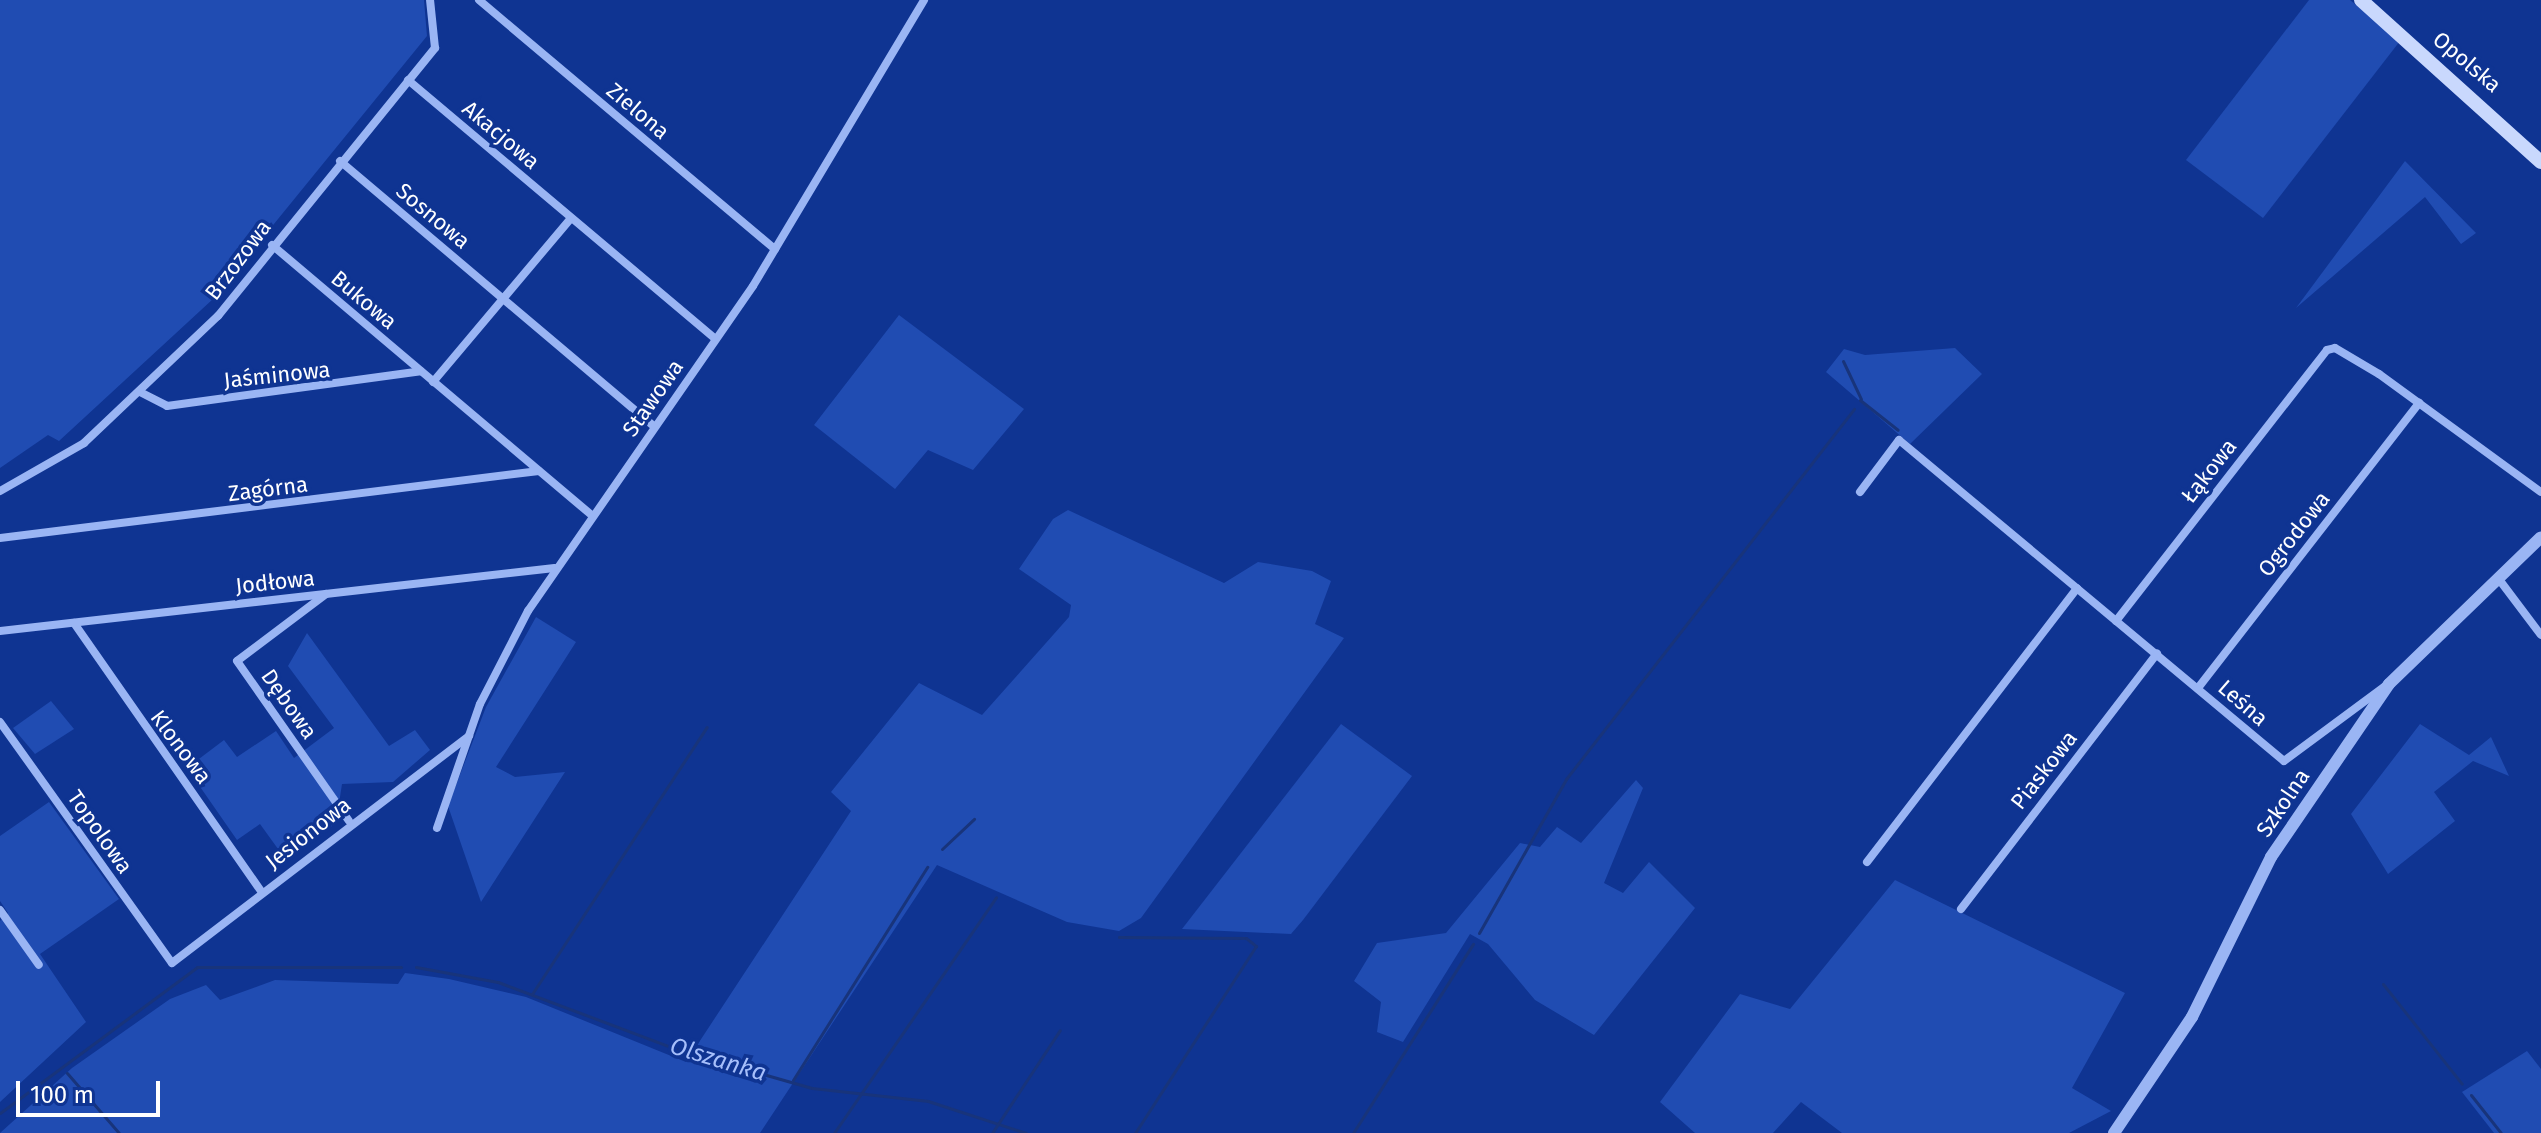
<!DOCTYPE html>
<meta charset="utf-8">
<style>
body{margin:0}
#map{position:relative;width:2541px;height:1133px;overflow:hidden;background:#0f3492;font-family:"Fira Sans",sans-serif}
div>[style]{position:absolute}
.green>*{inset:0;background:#204cb2}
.stream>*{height:3px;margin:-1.5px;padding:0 1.5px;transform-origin:1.5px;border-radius:1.5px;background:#18347b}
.minor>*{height:8px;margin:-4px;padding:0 4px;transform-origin:4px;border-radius:4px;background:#9ab5f4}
.tertiary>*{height:12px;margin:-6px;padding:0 6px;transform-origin:6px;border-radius:6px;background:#9ab5f4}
.secondary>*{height:14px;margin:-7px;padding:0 7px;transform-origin:7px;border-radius:7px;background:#c9d8fd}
span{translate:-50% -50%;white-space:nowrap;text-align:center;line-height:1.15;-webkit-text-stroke:7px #0f3492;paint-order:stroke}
.street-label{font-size:22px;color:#fff}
.water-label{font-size:24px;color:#a6bffb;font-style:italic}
.scale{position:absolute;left:16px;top:1081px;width:144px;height:36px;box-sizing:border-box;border:4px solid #fff;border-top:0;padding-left:10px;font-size:24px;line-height:28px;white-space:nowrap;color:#fff;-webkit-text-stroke:6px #0f3492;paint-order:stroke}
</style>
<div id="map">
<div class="green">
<div style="clip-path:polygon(0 0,424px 0,427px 36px,213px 299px,59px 441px,48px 435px,0 468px)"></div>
<div style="clip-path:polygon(2309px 0,2350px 0,2400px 41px,2263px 218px,2186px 160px)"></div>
<div style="clip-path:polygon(2405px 161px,2476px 233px,2461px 244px,2425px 197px,2296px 308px)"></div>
<div style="clip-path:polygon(899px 315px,1024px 409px,973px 470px,928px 450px,895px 489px,814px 425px)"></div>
<div style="clip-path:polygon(1955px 348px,1982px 374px,1910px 444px,1826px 372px,1844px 349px,1865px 355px)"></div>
<div style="clip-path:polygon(1068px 510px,1224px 583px,1258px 562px,1312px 571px,1331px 581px,1315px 624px,1344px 638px,1141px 918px,1119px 931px,1067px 922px,937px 865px,760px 1133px,0 1133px,72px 1068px,170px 999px,206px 985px,220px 1000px,275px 980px,398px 984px,405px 973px,449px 979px,526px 997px,686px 1062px,851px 811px,831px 792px,919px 683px,982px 715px,1069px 617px,1071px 605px,1019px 569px,1053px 519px)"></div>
<div style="clip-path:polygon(536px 617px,576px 642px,496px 767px,515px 777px,565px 772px,481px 902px,448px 806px,486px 707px)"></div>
<div style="clip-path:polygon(307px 633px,389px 746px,415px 730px,430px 750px,393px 782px,342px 784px,336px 823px,286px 860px,260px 824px,237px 840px,187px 768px,224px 740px,237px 757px,276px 731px,294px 758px,334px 728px,288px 666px)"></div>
<div style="clip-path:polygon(51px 701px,74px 729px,35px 754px,13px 728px)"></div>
<div style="clip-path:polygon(1341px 724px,1412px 776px,1303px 920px,1291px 934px,1182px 929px)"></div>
<div style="clip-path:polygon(2420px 724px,2469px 755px,2491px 737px,2509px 776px,2473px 761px,2434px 792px,2455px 821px,2388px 874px,2351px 814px)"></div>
<div style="clip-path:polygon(1636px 780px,1643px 788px,1604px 883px,1623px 893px,1649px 862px,1695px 908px,1594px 1035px,1535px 1000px,1488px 944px,1470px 934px,1403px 1042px,1377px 1032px,1381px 1002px,1354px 981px,1377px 943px,1446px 933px,1520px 843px,1540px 847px,1557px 827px,1581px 843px)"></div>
<div style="clip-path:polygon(49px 802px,119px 899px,40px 954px,86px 1022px,0 1102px,0 921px,8px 913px,0 901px,0 836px)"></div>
<div style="clip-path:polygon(1895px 880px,2125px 993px,2072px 1088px,2111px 1111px,2069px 1133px,1842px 1133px,1801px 1102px,1773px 1133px,1695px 1133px,1660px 1102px,1740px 994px,1790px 1009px)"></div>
<div style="clip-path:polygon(2527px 1051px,2541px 1069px,2541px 1133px,2494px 1133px,2462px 1092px)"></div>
</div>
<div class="stream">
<div style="left:1843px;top:361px;width:42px;rotate:64.7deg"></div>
<div style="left:1860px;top:400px;width:48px;rotate:38.3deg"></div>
<div style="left:942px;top:849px;width:44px;rotate:-43.2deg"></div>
<div style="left:1479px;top:933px;width:177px;rotate:-60.5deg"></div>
<div style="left:1566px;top:779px;width:469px;rotate:-52.1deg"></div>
<div style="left:1119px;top:937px;width:127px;rotate:0.5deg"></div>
<div style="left:1246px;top:938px;width:13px;rotate:39deg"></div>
<div style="left:1256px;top:946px;width:223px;rotate:122.9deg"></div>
<div style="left:416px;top:967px;width:83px;rotate:10.4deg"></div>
<div style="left:498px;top:982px;width:197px;rotate:20.6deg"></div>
<div style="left:682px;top:1051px;width:135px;rotate:15.9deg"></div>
<div style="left:812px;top:1088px;width:117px;rotate:6.4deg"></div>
<div style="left:928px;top:1101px;width:103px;rotate:18.1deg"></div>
<div style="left:2383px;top:984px;width:127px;rotate:51.7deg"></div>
<div style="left:532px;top:994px;width:319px;rotate:-56.8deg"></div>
<div style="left:67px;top:1073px;width:79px;rotate:49.1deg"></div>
<div style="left:793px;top:1080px;width:252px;rotate:-57.8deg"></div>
<div style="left:2471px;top:1095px;width:48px;rotate:51.7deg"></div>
<div style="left:0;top:1113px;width:245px;rotate:-36.5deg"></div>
<div style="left:197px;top:967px;width:204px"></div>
<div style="left:834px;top:1133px;width:286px;rotate:-55.5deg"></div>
<div style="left:992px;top:1133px;width:123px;rotate:-56.6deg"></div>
<div style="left:1353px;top:1133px;width:224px;rotate:-57.6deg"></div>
</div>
<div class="minor">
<div style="left:479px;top:0;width:387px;rotate:40.1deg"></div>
<div style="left:408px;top:80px;width:402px;rotate:40.1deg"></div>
<div style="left:340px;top:161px;width:412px;rotate:40.2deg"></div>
<div style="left:272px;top:245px;width:418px;rotate:40.2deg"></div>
<div style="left:433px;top:382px;width:214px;rotate:-49.9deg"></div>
<div style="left:140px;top:392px;width:30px;rotate:27deg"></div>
<div style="left:167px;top:406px;width:256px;rotate:-7.8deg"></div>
<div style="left:0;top:491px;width:97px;rotate:-29.7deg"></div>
<div style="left:84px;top:443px;width:185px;rotate:-43.5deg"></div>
<div style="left:218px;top:316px;width:345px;rotate:-51deg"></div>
<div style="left:435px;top:48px;width:48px;rotate:-95.9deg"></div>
<div style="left:1860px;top:492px;width:65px;rotate:-53.1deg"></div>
<div style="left:1899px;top:440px;width:501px;rotate:39.82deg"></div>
<div style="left:2284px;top:761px;width:129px;rotate:-36.5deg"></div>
<div style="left:0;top:538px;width:543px;rotate:-7.09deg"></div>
<div style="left:2498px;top:578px;width:71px;rotate:53deg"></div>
<div style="left:326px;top:594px;width:111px;rotate:143deg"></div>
<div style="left:237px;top:661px;width:195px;rotate:55deg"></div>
<div style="left:2116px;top:621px;width:343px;rotate:-52.1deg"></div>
<div style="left:2327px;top:350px;width:8px;rotate:-14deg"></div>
<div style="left:2335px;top:348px;width:51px;rotate:30.6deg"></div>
<div style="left:2379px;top:374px;width:200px;rotate:36.1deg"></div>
<div style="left:74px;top:623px;width:328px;rotate:55.1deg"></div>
<div style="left:0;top:631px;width:558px;rotate:-6.49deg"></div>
<div style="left:2198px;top:688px;width:361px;rotate:-52.2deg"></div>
<div style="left:0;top:722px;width:296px;rotate:54.5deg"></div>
<div style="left:172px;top:963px;width:374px;rotate:-37.4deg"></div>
<div style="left:437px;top:828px;width:131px;rotate:-70.9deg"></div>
<div style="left:480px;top:704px;width:105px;rotate:-62.7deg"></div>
<div style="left:528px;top:611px;width:395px;rotate:-55.3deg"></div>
<div style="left:753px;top:286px;width:333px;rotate:-59.1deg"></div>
<div style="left:1867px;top:862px;width:345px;rotate:-52.5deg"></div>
<div style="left:1961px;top:909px;width:322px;rotate:-52.5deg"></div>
<div style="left:0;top:910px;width:67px;rotate:54.7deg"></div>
</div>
<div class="tertiary">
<div style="left:2114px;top:1133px;width:140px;rotate:-56.1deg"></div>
<div style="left:2192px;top:1017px;width:178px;rotate:-63.7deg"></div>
<div style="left:2271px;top:857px;width:209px;rotate:-55.7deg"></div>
<div style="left:2389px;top:684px;width:211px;rotate:-44deg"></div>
</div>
<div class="secondary">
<div style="left:2361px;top:0;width:242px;rotate:42deg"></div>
</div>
<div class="street-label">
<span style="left:2467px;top:62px;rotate:40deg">Opolska</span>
<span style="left:638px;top:111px;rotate:40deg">Zielona</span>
<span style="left:501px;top:135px;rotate:40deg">Akacjowa</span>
<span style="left:433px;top:216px;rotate:40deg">Sosnowa</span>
<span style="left:238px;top:260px;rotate:-53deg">Brzozowa</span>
<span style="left:364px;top:300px;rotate:40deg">Bukowa</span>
<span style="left:277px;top:375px;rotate:-6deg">Jaśminowa</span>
<span style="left:653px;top:398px;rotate:-55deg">Stawowa</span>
<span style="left:2209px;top:471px;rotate:-52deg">Łąkowa</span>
<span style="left:268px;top:489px;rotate:-7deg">Zagórna</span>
<span style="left:2294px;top:534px;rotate:-52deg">Ogrodowa</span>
<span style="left:275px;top:582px;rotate:-6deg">Jodłowa</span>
<span style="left:2243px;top:703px;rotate:41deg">Leśna</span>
<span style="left:289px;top:704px;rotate:55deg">Dębowa</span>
<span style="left:181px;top:747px;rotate:53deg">Klonowa</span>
<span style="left:2044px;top:770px;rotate:-52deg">Piaskowa</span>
<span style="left:2283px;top:803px;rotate:-56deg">Szkolna</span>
<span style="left:100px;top:832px;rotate:55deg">Topolowa</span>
<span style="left:308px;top:833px;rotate:-38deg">Jesionowa</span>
</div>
<div class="water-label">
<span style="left:718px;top:1060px;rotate:17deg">Olszanka</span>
</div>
<div class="scale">100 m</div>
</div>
